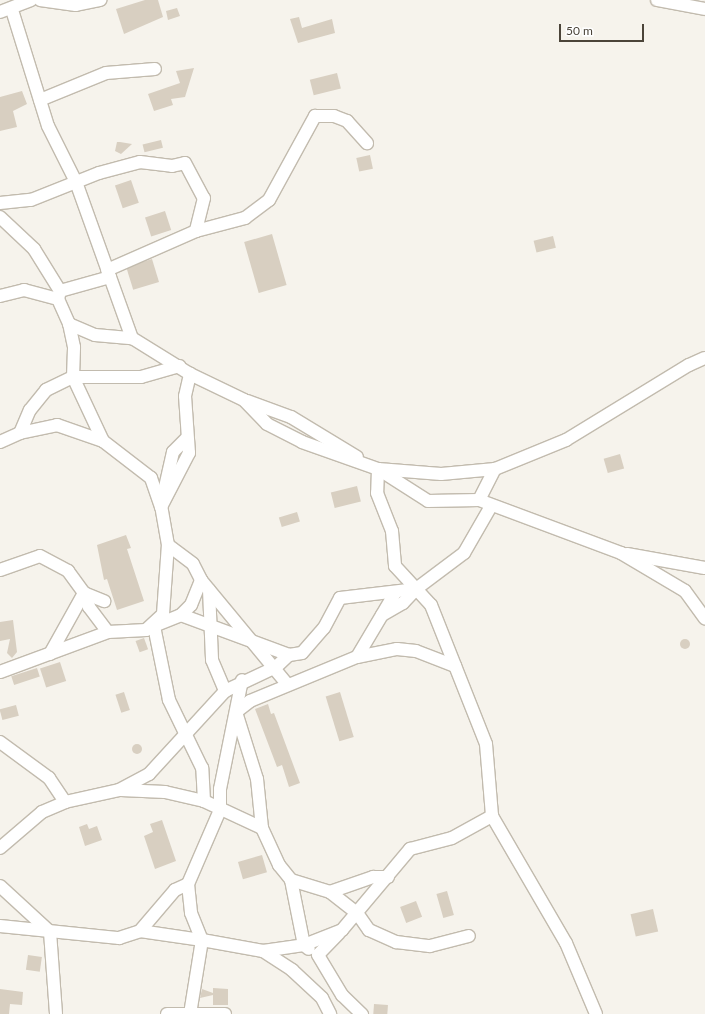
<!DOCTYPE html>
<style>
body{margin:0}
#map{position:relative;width:705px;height:1014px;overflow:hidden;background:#f6f3ec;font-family:Lato,sans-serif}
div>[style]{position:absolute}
.building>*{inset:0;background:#d8cfc1;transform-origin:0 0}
.round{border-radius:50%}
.roads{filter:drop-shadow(1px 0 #c2bbae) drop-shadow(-1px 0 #c2bbae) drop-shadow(0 1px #c2bbae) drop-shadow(0 -1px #c2bbae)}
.minor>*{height:12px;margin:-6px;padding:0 6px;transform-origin:6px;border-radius:6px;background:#fff}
span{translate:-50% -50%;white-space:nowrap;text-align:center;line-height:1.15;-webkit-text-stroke:4px #fff;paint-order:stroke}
.scale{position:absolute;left:559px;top:24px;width:85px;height:18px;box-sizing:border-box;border:2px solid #4b4439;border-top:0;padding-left:5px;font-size:12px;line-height:14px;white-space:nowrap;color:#4b4439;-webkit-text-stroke:3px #fff;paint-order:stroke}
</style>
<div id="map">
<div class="building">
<div style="clip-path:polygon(145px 0,158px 0,163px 17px,124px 34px,116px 9px)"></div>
<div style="clip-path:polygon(177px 8px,180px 16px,168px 20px,166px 11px)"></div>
<div style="clip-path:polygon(299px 17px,302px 28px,332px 19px,335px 33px,298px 43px,290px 19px)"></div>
<div style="clip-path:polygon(194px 68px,185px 97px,171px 99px,173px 105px,154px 111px,148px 94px,180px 83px,176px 71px)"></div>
<div style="left:337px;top:73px;width:16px;height:28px;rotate:76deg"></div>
<div style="clip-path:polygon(22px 91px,27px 104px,13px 111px,17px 127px,0 131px,0 97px)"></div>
<div style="left:161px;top:140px;width:8px;height:19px;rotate:76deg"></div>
<div style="clip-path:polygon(117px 142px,120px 142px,132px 144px,121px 154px,115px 151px)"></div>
<div style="left:370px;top:155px;width:14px;height:14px;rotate:78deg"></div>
<div style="left:131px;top:180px;width:24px;height:17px;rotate:71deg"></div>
<div style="left:165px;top:211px;width:20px;height:21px;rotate:72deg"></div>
<div style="left:272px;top:234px;width:53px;height:29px;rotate:74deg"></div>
<div style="left:553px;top:236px;width:12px;height:20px;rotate:76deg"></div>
<div style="left:152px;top:259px;width:24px;height:27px;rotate:73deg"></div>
<div style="left:620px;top:454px;width:15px;height:17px;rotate:74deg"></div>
<div style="left:357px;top:486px;width:16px;height:27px;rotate:76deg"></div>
<div style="left:297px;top:512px;width:10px;height:19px;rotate:73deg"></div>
<div style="clip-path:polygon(126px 535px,131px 548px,127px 549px,144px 601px,117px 610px,107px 579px,104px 580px,97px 545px)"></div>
<div style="clip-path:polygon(13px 620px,17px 652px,12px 658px,7px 653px,10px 639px,0 641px,0 622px)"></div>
<div style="left:144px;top:638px;width:12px;height:9px;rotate:70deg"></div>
<div class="round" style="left:680px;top:639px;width:10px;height:10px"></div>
<div style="left:60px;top:662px;width:20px;height:21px;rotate:72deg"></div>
<div style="left:37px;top:668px;width:9px;height:27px;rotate:72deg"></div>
<div style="left:124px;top:692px;width:19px;height:9px;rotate:72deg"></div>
<div style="left:340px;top:692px;width:47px;height:15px;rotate:73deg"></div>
<div style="clip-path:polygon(268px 704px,271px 714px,274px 713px,300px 783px,289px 787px,282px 765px,277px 767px,255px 709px)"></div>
<div style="left:16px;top:705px;width:11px;height:17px;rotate:75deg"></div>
<div class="round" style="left:132px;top:744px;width:10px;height:10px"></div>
<div style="clip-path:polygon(162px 820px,176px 861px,155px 869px,144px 836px,153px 832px,150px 824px)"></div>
<div style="clip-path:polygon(87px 824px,89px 829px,97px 826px,102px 840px,85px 846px,79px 827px)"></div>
<div style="left:262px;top:855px;width:18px;height:25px;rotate:74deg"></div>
<div style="left:447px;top:891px;width:25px;height:11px;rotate:74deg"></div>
<div style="left:416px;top:901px;width:17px;height:17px;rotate:69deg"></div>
<div style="left:653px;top:909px;width:23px;height:23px;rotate:77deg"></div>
<div style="left:28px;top:955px;width:14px;height:15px;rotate:8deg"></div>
<div style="clip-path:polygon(213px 988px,228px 989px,228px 1005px,213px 1005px,213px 995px,200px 998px,202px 989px,213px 993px)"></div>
<div style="clip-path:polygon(0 989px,23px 992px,22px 1005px,10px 1004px,9px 1014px,0 1014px)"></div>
<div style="left:374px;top:1004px;width:14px;height:10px;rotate:4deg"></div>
</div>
<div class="roads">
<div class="minor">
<div style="left:40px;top:0;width:36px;rotate:8deg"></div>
<div style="left:76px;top:5px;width:25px;rotate:-12deg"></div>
<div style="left:657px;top:0;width:49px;rotate:10.6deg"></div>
<div style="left:12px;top:10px;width:121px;rotate:72.8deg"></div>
<div style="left:48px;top:126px;width:63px;rotate:63.4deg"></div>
<div style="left:76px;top:182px;width:166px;rotate:70.3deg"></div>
<div style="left:0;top:12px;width:33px;rotate:-21deg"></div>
<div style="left:40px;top:100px;width:71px;rotate:-22.2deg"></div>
<div style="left:106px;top:73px;width:49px;rotate:-4.7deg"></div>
<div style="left:0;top:203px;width:31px;rotate:-6deg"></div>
<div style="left:31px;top:200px;width:73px;rotate:-21.7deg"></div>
<div style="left:99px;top:173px;width:42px;rotate:-15deg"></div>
<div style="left:140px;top:162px;width:32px;rotate:7deg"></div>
<div style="left:172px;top:166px;width:13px;rotate:-13deg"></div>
<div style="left:185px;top:163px;width:40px;rotate:62deg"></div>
<div style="left:204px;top:198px;width:34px;rotate:104deg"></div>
<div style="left:196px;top:231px;width:97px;rotate:156.3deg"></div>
<div style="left:0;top:217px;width:47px;rotate:43.3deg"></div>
<div style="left:34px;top:249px;width:49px;rotate:58.2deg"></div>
<div style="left:60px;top:291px;width:8px;rotate:104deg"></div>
<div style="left:58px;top:299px;width:27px;rotate:66deg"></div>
<div style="left:69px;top:324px;width:28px;rotate:23deg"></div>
<div style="left:95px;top:335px;width:37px;rotate:5deg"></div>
<div style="left:132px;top:338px;width:68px;rotate:31.8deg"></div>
<div style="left:190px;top:374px;width:60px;rotate:25.7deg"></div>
<div style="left:244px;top:400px;width:33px;rotate:46deg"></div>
<div style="left:267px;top:424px;width:39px;rotate:27deg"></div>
<div style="left:302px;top:442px;width:81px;rotate:19.6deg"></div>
<div style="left:378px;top:469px;width:59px;rotate:32.6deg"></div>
<div style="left:428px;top:501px;width:51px;rotate:-1.1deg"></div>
<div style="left:479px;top:500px;width:152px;rotate:20.5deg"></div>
<div style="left:621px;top:553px;width:74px;rotate:30.7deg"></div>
<div style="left:685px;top:591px;width:34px;rotate:54deg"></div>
<div style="left:196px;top:231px;width:51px;rotate:-14.9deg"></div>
<div style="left:245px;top:218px;width:30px;rotate:-37deg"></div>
<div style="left:269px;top:200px;width:96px;rotate:-61.3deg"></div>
<div style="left:315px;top:116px;width:19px"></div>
<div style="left:334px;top:116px;width:14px;rotate:21deg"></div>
<div style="left:347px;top:121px;width:30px;rotate:48deg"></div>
<div style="left:60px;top:291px;width:52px;rotate:-15.6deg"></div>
<div style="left:0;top:296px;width:25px;rotate:-14deg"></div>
<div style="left:24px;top:290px;width:35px;rotate:15deg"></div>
<div style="left:247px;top:401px;width:47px;rotate:20deg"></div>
<div style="left:291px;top:417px;width:77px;rotate:31.2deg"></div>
<div style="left:20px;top:433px;width:25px;rotate:-67deg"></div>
<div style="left:30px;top:410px;width:26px;rotate:-51deg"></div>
<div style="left:46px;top:390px;width:30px;rotate:-26deg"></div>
<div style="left:73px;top:377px;width:30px;rotate:-88deg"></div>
<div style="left:74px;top:347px;width:24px;rotate:-102deg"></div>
<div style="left:0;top:442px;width:22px;rotate:-24deg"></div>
<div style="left:20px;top:433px;width:38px;rotate:-12deg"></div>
<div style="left:57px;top:425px;width:49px;rotate:19.2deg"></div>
<div style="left:495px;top:469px;width:54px;rotate:174.7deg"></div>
<div style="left:441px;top:474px;width:63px;rotate:-175.5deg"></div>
<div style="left:378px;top:469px;width:24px;rotate:92deg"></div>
<div style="left:377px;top:493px;width:41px;rotate:68.5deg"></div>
<div style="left:392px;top:531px;width:35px;rotate:85deg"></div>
<div style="left:395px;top:566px;width:53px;rotate:47.3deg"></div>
<div style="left:431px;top:605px;width:149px;rotate:68.4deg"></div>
<div style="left:486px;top:744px;width:72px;rotate:85.2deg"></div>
<div style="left:492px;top:816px;width:147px;rotate:59.8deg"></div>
<div style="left:566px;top:943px;width:77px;rotate:67.1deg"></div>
<div style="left:163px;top:496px;width:45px;rotate:-77.2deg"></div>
<div style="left:173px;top:452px;width:20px;rotate:-45deg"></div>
<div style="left:479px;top:500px;width:35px;rotate:-63deg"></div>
<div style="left:495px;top:469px;width:77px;rotate:-22.2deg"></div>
<div style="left:566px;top:440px;width:144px;rotate:-31.4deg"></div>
<div style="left:689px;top:365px;width:17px;rotate:-24deg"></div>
<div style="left:161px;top:507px;width:31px;rotate:-109deg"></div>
<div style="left:151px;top:478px;width:61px;rotate:-142.4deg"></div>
<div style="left:103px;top:441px;width:71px;rotate:-115.1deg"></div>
<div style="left:73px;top:377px;width:68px"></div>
<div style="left:141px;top:377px;width:40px;rotate:-16deg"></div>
<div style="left:168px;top:545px;width:31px;rotate:37deg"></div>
<div style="left:193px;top:564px;width:18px;rotate:63deg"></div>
<div style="left:201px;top:580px;width:136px;rotate:50.4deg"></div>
<div style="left:627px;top:554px;width:79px;rotate:10.2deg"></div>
<div style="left:0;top:570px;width:42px;rotate:-19.3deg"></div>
<div style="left:40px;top:556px;width:32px;rotate:28deg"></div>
<div style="left:68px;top:571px;width:27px;rotate:54deg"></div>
<div style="left:84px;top:593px;width:22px;rotate:22deg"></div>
<div style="left:209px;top:590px;width:70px;rotate:87.5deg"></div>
<div style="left:212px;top:660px;width:34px;rotate:67deg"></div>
<div style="left:84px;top:593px;width:15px;rotate:70deg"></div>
<div style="left:89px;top:607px;width:31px;rotate:53deg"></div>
<div style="left:181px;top:615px;width:14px;rotate:-45deg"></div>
<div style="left:191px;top:605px;width:27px;rotate:-68deg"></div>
<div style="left:382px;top:615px;width:24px;rotate:-30deg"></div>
<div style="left:403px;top:603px;width:19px;rotate:-47deg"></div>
<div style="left:50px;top:654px;width:70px;rotate:-60.9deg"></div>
<div style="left:357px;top:657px;width:41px;rotate:-11.3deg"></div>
<div style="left:397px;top:649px;width:19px;rotate:6deg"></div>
<div style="left:416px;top:651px;width:42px;rotate:21deg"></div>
<div style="left:0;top:672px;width:115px;rotate:-20.3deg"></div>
<div style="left:108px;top:632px;width:38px;rotate:-3deg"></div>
<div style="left:146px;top:630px;width:23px;rotate:-43deg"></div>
<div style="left:163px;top:614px;width:69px;rotate:-85.9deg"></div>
<div style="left:168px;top:545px;width:39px;rotate:-100deg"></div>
<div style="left:161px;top:507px;width:61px;rotate:-62.6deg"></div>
<div style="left:189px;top:453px;width:57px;rotate:-94deg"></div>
<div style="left:185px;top:396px;width:23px;rotate:-77deg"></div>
<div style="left:0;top:742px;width:61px;rotate:36.3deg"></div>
<div style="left:49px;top:778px;width:29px;rotate:56deg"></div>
<div style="left:121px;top:790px;width:44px;rotate:2.6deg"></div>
<div style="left:165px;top:792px;width:40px;rotate:13deg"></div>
<div style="left:204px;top:801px;width:64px;rotate:25deg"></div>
<div style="left:262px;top:828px;width:41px;rotate:65.3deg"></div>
<div style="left:279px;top:865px;width:19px;rotate:51deg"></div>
<div style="left:291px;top:880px;width:41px;rotate:17.1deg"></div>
<div style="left:330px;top:892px;width:46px;rotate:-19.2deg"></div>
<div style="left:373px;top:877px;width:15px"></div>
<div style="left:204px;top:801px;width:33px;rotate:-93deg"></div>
<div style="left:202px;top:768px;width:76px;rotate:-115.9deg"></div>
<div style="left:169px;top:700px;width:76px;rotate:-101.5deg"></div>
<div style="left:154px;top:626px;width:29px;rotate:-22deg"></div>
<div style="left:181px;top:615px;width:115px;rotate:20.3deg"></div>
<div style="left:289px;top:655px;width:13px;rotate:-9deg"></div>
<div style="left:302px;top:653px;width:33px;rotate:-49deg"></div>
<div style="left:324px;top:628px;width:34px;rotate:-62deg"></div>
<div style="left:340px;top:598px;width:77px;rotate:-6.8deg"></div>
<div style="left:416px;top:589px;width:60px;rotate:-36.9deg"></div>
<div style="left:464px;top:553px;width:54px;rotate:-60.1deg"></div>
<div style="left:262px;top:828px;width:49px;rotate:-95.8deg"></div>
<div style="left:257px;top:779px;width:70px;rotate:-107.4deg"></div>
<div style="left:236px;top:712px;width:18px;rotate:-38deg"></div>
<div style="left:250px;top:701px;width:116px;rotate:-22.4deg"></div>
<div style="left:357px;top:657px;width:74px;rotate:-59.3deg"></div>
<div style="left:0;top:848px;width:55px;rotate:-40.6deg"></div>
<div style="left:42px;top:812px;width:25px;rotate:-23deg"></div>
<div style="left:65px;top:802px;width:55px;rotate:-12.5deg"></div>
<div style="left:119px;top:790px;width:34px;rotate:-28deg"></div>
<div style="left:149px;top:774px;width:113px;rotate:-47.5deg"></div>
<div style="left:225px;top:691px;width:56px;rotate:-25.2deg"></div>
<div style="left:276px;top:667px;width:18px;rotate:-43deg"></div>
<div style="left:291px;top:880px;width:66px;rotate:78.7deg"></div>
<div style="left:304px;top:945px;width:6px;rotate:39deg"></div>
<div style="left:188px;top:884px;width:29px;rotate:84deg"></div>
<div style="left:191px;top:913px;width:29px;rotate:68deg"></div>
<div style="left:202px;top:940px;width:62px;rotate:10.2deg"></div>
<div style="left:263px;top:951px;width:35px;rotate:33deg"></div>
<div style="left:292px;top:970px;width:41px;rotate:43deg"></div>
<div style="left:322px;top:998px;width:18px;rotate:63deg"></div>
<div style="left:0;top:886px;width:68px;rotate:42.6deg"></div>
<div style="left:50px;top:932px;width:82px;rotate:85.8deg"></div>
<div style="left:330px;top:892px;width:34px;rotate:38deg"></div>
<div style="left:357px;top:913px;width:21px;rotate:55deg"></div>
<div style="left:369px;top:930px;width:30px;rotate:24deg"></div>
<div style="left:396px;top:942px;width:34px;rotate:7deg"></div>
<div style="left:430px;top:946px;width:40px;rotate:-14.4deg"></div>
<div style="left:0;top:926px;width:120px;rotate:5.8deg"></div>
<div style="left:119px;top:938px;width:22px;rotate:-18deg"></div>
<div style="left:140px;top:931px;width:63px;rotate:8.3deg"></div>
<div style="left:202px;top:940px;width:75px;rotate:99.2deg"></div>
<div style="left:140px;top:931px;width:54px;rotate:-49.5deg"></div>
<div style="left:175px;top:890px;width:14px;rotate:-25deg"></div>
<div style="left:188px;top:884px;width:81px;rotate:-66.6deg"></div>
<div style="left:220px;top:810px;width:21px;rotate:-90deg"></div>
<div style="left:220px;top:789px;width:111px;rotate:-78.6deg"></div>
<div style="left:339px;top:933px;width:30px;rotate:134deg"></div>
<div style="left:318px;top:955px;width:47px;rotate:59deg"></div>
<div style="left:342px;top:995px;width:28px;rotate:44deg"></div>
<div style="left:263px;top:951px;width:41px;rotate:-8.3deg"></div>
<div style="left:304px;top:945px;width:41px;rotate:-21.5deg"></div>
<div style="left:342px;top:930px;width:106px;rotate:-50deg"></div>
<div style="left:410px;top:849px;width:43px;rotate:-14.7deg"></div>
<div style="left:452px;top:838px;width:46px;rotate:-28.8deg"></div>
<div style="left:167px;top:1014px;width:58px"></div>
</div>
</div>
<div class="scale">50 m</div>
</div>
